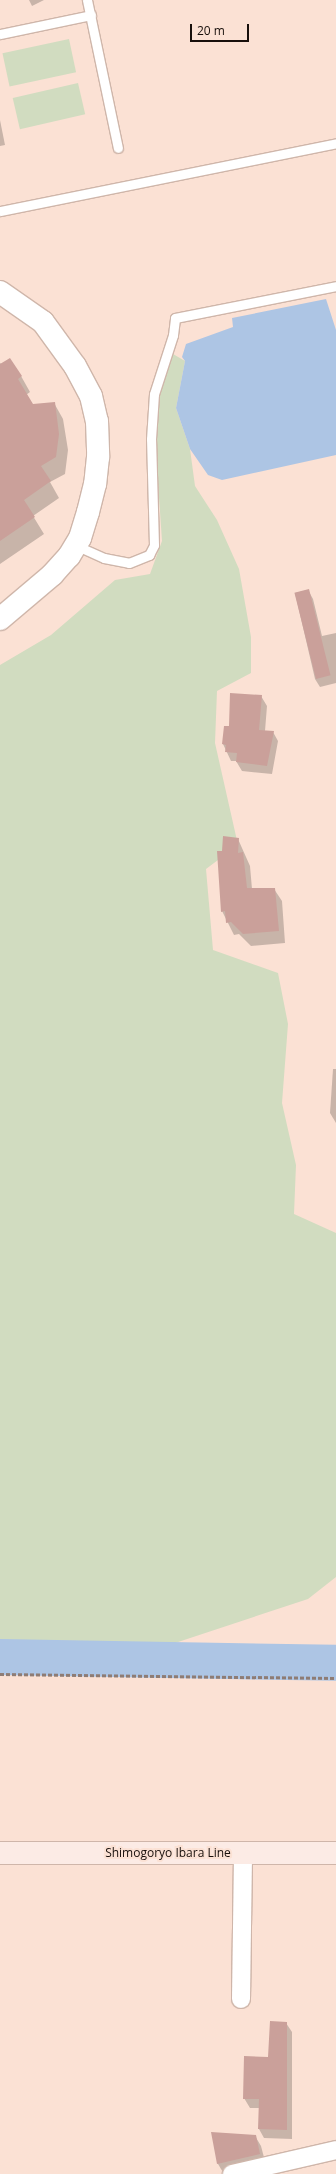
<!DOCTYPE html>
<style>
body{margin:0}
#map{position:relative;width:336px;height:2174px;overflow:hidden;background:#fbe1d4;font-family:"Open Sans",sans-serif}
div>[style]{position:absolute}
.green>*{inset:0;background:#d1dcc0;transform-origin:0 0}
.water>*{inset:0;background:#adc5e4}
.shadow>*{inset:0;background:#0003}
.river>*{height:36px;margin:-18px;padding:0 18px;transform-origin:18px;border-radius:18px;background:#adc5e4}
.building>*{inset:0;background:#caa09a;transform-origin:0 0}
.path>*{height:2.5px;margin-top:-1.25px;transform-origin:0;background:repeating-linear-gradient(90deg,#8e7c74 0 4px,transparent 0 6px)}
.roads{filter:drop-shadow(1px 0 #cfb6aa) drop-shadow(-1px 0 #cfb6aa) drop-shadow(0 1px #cfb6aa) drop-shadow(0 -1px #cfb6aa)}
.service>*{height:9px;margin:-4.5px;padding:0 4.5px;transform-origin:4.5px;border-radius:4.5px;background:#fff}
.minor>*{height:18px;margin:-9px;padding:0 9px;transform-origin:9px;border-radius:9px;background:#fff}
.tertiary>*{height:22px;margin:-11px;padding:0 11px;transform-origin:11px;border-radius:11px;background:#fff}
.secondary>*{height:22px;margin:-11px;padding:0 11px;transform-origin:11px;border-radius:11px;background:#fcebe5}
span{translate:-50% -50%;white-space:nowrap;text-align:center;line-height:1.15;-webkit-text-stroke:4px #fbe1d4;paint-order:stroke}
.street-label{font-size:12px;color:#180f0b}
.scale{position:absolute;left:190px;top:24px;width:59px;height:18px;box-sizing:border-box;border:2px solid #180f0b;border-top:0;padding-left:5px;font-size:12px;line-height:14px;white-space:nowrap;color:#180f0b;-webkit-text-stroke:3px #fbe1d4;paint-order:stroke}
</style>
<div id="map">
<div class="green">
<div style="left:69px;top:39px;width:34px;height:68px;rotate:78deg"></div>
<div style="left:78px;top:83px;width:32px;height:67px;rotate:77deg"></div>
<div style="clip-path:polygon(173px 354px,185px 361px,176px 408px,190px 449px,195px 486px,217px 520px,239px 569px,251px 637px,251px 673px,217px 691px,215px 743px,238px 845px,206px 869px,213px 950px,278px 973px,288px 1024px,282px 1103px,296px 1165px,294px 1214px,336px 1233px,336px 1577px,308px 1599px,166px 1646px,0 1651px,0 665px,51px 635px,115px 580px,150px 574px,162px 541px,155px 439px,159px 392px)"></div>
</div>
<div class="water">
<div style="clip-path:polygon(326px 299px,336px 330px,336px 455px,222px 480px,208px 475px,190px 449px,176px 408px,185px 361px,182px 357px,186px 344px,233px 327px,232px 318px)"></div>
</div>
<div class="shadow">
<div style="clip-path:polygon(29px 0,44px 0,32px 6px)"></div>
<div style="clip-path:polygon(0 120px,5px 145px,0 146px)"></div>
<div style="clip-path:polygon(0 363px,21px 376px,30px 392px,26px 395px,32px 406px,54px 403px,63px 419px,68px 450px,65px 474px,50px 482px,59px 498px,33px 516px,44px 534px,0 564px)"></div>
<div style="clip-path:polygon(308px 590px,313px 599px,322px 636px,336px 633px,336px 683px,320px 687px,315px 679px,295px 593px)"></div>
<div style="clip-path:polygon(261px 696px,267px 706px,265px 731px,273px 732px,278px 741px,272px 774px,242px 771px,236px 761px,231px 761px,223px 744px)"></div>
<div style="clip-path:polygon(238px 839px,250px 866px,252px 889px,274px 889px,282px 901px,285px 943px,251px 946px,239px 934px,234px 935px,222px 911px,223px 852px)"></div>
<div style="clip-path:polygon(333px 1069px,336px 1069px,336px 1123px,330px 1113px)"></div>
<div style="clip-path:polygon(286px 2023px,292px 2032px,292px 2139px,264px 2138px,259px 2129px,259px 2108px,250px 2108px,244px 2098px,269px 2058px)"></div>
<div style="clip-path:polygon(212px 2133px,255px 2136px,261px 2146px,266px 2165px,224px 2174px,218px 2164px)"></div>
</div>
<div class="river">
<div style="left:0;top:1657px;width:336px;rotate:1deg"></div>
</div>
<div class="building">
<div style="clip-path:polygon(10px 358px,22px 376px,18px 379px,33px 404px,55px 402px,59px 434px,56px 457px,41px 466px,51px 481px,24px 500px,35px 517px,0 541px,0 364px)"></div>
<div style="left:309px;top:589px;width:89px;height:15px;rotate:76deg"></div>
<div style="clip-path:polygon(230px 693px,262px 695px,259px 730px,274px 731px,267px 766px,236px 762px,237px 753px,225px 752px,226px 745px,222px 744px,224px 726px,229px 726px)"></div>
<div style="clip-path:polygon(223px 836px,239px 838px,238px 853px,243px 852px,247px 888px,275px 888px,279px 931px,243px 934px,231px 922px,226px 923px,225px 911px,221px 912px,217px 851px,222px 851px)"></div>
<div style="clip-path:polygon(270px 2021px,287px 2022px,287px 2130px,258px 2129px,259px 2099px,243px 2099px,244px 2056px,268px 2057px)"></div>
<div style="clip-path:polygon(211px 2132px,256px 2135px,260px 2154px,217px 2164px)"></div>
</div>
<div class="path">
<div style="left:0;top:1674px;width:336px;rotate:0.7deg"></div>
</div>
<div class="roads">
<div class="service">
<div style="left:87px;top:0;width:151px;rotate:78.2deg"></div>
<div style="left:0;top:34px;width:93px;rotate:-11.8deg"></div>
<div style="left:0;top:211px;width:343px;rotate:-11.4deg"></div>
<div style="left:75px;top:545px;width:32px;rotate:24deg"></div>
<div style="left:104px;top:558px;width:25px;rotate:11deg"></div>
<div style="left:129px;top:563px;width:22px;rotate:-22deg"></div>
<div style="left:149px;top:555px;width:11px;rotate:-63deg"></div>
<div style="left:154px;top:545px;width:106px;rotate:-91.6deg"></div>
<div style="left:151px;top:439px;width:45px;rotate:-86.2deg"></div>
<div style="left:154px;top:394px;width:62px;rotate:-72.1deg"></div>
<div style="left:173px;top:335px;width:17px;rotate:-83deg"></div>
<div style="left:175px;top:318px;width:164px;rotate:-11.2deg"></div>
</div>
<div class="minor">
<div style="left:241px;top:1999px;width:146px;rotate:-89.2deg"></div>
<div style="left:232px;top:2174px;width:107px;rotate:-13deg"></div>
</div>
<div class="tertiary">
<div style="left:0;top:292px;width:52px;rotate:34.9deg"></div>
<div style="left:43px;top:322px;width:54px;rotate:54deg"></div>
<div style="left:75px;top:366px;width:34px;rotate:62deg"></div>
<div style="left:91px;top:396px;width:26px;rotate:77deg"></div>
<div style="left:97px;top:421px;width:36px;rotate:88deg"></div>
<div style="left:98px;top:457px;width:27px;rotate:96deg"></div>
<div style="left:95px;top:484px;width:29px;rotate:104deg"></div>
<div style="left:88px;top:512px;width:27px;rotate:107deg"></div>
<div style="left:80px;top:538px;width:21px;rotate:121deg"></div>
<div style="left:69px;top:556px;width:25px;rotate:132deg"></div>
<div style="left:52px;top:575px;width:68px;rotate:139.8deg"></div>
</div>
<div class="secondary">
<div style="left:0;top:1853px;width:336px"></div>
</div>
</div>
<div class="street-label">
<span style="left:168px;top:1853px">Shimogoryo Ibara Line</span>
</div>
<div class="scale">20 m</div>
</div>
